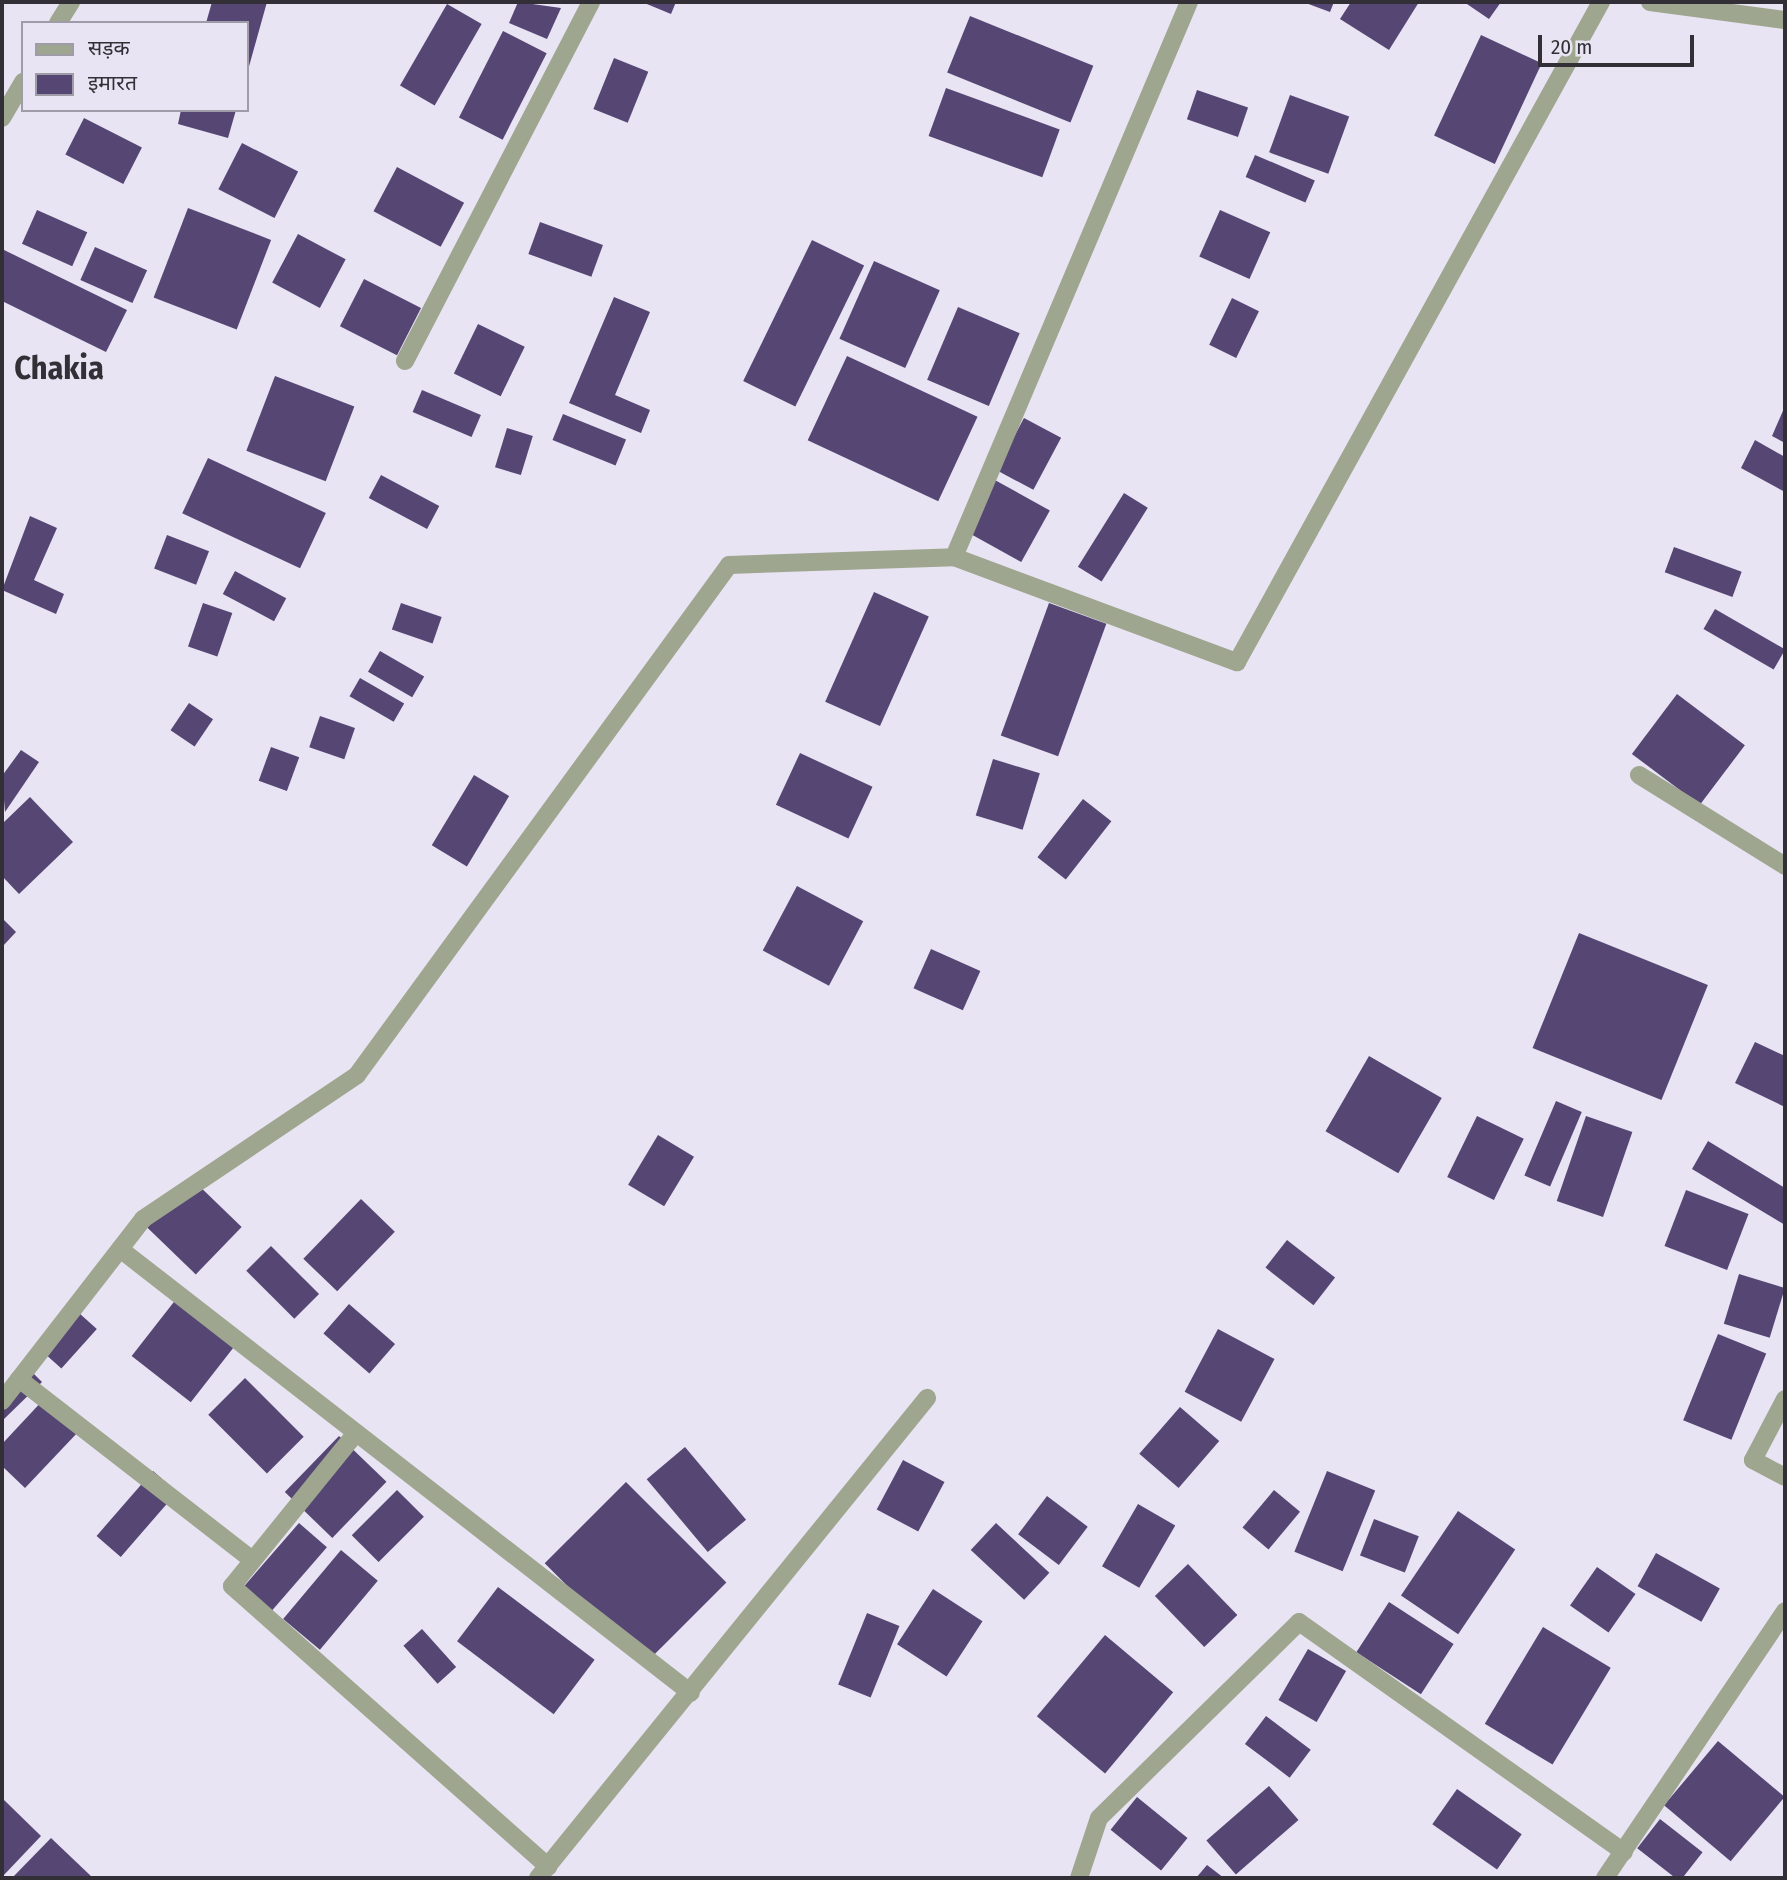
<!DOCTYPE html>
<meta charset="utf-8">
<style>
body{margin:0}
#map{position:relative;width:1787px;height:1880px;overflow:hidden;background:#e8e4f3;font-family:"Fira Sans Condensed","Noto Sans Devanagari",sans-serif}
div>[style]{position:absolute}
.building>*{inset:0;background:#554674;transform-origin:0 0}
.service>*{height:18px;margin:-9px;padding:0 9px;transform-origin:9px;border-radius:9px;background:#9fa68f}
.minor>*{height:18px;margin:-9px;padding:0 9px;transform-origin:9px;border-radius:9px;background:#9fa68f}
.tertiary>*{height:18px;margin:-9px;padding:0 9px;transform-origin:9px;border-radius:9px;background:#9fa68f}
span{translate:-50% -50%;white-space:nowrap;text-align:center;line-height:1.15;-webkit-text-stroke:7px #e8e4f3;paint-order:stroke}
.district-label{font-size:32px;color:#323036;font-weight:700}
.frame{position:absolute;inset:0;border:4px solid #323036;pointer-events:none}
.legend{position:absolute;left:21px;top:21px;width:228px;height:91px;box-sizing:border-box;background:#e8e4f3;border:2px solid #9f9ca7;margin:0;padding:9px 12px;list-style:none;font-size:21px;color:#323036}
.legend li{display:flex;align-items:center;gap:14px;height:35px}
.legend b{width:35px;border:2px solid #9f9ca7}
.scale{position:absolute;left:1538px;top:35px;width:156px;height:32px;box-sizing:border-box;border:4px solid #323036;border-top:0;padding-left:9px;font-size:21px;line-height:24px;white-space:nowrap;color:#323036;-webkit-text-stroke:5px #e8e4f3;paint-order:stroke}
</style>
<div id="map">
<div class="building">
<div style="clip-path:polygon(212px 2px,267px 2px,248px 70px,247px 23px,206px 23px)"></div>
<div style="clip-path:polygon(518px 2px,561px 8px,547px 39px,509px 23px)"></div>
<div style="clip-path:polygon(642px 2px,676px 2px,671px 14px)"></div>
<div style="clip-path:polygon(1303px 2px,1334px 2px,1330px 12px)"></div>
<div style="clip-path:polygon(1351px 2px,1419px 2px,1389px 50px,1340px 19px)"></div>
<div style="clip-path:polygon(1464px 2px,1501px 2px,1489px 19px)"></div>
<div style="left:447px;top:4px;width:40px;height:94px;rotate:30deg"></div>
<div style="left:970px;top:16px;width:133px;height:61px;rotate:22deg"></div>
<div style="left:503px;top:31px;width:49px;height:97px;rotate:27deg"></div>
<div style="left:1481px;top:35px;width:67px;height:111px;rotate:25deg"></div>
<div style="left:614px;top:58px;width:37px;height:55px;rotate:22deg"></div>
<div style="left:946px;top:88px;width:121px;height:51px;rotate:20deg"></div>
<div style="left:1197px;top:90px;width:54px;height:31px;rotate:19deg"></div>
<div style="left:1290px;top:95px;width:63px;height:61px;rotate:20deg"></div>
<div style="clip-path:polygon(181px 110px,236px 110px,228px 138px,178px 124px)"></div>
<div style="left:84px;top:118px;width:65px;height:41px;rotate:27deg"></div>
<div style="left:242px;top:143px;width:63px;height:52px;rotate:27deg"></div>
<div style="left:1255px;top:155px;width:65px;height:24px;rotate:23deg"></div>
<div style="left:397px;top:167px;width:76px;height:50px;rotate:28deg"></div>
<div style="left:188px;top:208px;width:89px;height:96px;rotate:21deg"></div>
<div style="left:37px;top:210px;width:55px;height:37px;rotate:24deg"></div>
<div style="left:1220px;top:210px;width:55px;height:51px;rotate:24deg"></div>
<div style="left:540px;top:222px;width:67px;height:34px;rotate:20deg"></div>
<div style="left:298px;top:234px;width:54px;height:55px;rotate:28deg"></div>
<div style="left:812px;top:240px;width:58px;height:157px;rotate:26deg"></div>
<div style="left:95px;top:247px;width:57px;height:36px;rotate:24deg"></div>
<div style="clip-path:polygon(2px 249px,127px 310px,106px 352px,2px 301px)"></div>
<div style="left:874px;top:261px;width:72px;height:85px;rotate:24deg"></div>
<div style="left:364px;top:279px;width:64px;height:53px;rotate:27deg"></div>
<div style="clip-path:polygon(614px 297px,650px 312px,615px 395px,650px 410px,641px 433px,569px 403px)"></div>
<div style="left:1232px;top:298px;width:30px;height:52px;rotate:26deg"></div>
<div style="left:958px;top:307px;width:67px;height:79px;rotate:23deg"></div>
<div style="left:478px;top:324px;width:52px;height:55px;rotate:26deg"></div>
<div style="left:847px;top:356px;width:144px;height:93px;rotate:25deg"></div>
<div style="left:275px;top:376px;width:85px;height:80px;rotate:21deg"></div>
<div style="left:422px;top:390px;width:64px;height:24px;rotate:23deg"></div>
<div style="clip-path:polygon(1785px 406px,1785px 443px,1772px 436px)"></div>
<div style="left:563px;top:414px;width:68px;height:28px;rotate:22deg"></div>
<div style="left:1024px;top:418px;width:42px;height:59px;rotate:28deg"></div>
<div style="left:507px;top:428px;width:27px;height:41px;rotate:17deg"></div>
<div style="clip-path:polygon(1755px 440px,1785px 457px,1785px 492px,1741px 468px)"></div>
<div style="left:208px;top:458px;width:130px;height:61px;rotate:25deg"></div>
<div style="left:381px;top:475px;width:66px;height:26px;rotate:28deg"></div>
<div style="left:993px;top:479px;width:65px;height:59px;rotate:29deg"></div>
<div style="left:1124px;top:493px;width:28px;height:87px;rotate:32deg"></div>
<div style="clip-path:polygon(30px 516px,57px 528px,34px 580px,64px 594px,56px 614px,2px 590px)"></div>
<div style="left:167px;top:535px;width:45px;height:36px;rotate:21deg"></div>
<div style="left:1674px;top:547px;width:72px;height:27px;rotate:20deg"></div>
<div style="left:235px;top:571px;width:58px;height:26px;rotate:28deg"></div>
<div style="left:874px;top:592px;width:60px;height:120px;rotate:24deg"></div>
<div style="left:203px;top:603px;width:31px;height:46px;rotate:19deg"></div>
<div style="left:401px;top:603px;width:43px;height:28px;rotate:19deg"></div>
<div style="left:1049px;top:603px;width:61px;height:141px;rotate:20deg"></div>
<div style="left:1715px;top:609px;width:81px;height:23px;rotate:30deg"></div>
<div style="left:380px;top:651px;width:51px;height:24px;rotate:30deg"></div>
<div style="left:360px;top:678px;width:51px;height:21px;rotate:30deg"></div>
<div style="left:1677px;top:694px;width:85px;height:75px;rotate:37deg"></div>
<div style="left:189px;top:703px;width:29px;height:33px;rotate:34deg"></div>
<div style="left:320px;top:716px;width:37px;height:33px;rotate:19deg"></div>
<div style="left:271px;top:747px;width:30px;height:36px;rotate:20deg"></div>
<div style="clip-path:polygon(21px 750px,39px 762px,5px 812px,2px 776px)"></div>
<div style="left:800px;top:753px;width:80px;height:57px;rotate:25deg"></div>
<div style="left:993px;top:759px;width:49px;height:59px;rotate:17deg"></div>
<div style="left:474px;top:775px;width:41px;height:82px;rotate:31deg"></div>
<div style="clip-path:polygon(30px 797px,73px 842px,19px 894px,2px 876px,2px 824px)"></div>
<div style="left:1083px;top:799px;width:36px;height:74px;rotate:38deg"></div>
<div style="left:797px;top:886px;width:75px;height:73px;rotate:28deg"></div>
<div style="clip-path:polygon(2px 918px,16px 932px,2px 947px)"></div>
<div style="left:1579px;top:933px;width:139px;height:124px;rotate:22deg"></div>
<div style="left:931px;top:949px;width:54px;height:43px;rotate:24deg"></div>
<div style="clip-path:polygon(1755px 1042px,1785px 1056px,1785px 1107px,1735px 1083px)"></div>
<div style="left:1369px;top:1056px;width:84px;height:87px;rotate:30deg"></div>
<div style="left:1556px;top:1101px;width:28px;height:81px;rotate:23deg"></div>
<div style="left:1477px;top:1116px;width:52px;height:68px;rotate:26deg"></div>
<div style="left:1586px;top:1116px;width:49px;height:90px;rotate:19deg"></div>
<div style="left:658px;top:1135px;width:42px;height:58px;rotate:31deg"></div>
<div style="clip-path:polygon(1708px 1141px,1785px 1188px,1785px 1225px,1692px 1169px)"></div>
<div style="left:192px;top:1179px;width:69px;height:66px;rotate:44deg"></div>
<div style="left:1686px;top:1190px;width:67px;height:60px;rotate:21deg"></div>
<div style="left:361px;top:1199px;width:47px;height:83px;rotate:44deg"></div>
<div style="left:1287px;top:1240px;width:61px;height:35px;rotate:38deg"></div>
<div style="left:271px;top:1246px;width:68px;height:35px;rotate:45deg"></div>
<div style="left:1739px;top:1274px;width:48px;height:52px;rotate:17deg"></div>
<div style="left:184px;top:1289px;width:75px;height:85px;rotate:38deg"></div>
<div style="left:349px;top:1304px;width:61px;height:39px;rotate:41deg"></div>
<div style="left:79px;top:1313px;width:24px;height:53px;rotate:42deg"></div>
<div style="left:1218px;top:1329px;width:64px;height:71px;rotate:28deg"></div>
<div style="left:1718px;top:1334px;width:52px;height:93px;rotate:22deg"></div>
<div style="clip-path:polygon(26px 1366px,42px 1382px,2px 1421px,2px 1390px)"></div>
<div style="left:245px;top:1378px;width:83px;height:52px;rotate:45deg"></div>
<div style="clip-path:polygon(45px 1398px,79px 1431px,25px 1488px,2px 1466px,2px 1444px)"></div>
<div style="left:1180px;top:1407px;width:52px;height:62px;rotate:41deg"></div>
<div style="left:339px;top:1436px;width:66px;height:78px;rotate:44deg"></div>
<div style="left:685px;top:1447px;width:95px;height:50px;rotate:50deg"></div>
<div style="left:903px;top:1460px;width:47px;height:56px;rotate:28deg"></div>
<div style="left:153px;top:1471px;width:32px;height:86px;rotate:41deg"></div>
<div style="left:1327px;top:1471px;width:52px;height:87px;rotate:22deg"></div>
<div style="left:626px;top:1482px;width:142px;height:115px;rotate:45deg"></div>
<div style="left:397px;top:1490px;width:38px;height:64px;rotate:45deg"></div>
<div style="left:1274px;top:1490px;width:34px;height:49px;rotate:40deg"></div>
<div style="left:1047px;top:1496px;width:51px;height:48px;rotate:37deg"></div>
<div style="left:1138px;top:1504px;width:43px;height:72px;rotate:30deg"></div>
<div style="left:1458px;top:1511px;width:69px;height:102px;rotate:34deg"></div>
<div style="left:1374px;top:1519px;width:48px;height:39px;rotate:21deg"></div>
<div style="left:299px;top:1523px;width:37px;height:87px;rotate:41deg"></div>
<div style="left:996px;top:1523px;width:73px;height:37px;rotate:43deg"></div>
<div style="left:341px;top:1550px;width:48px;height:90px;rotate:40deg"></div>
<div style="left:1656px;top:1553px;width:73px;height:38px;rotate:29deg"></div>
<div style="left:1188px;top:1564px;width:71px;height:46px;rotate:46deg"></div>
<div style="left:1597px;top:1567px;width:47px;height:47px;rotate:35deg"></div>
<div style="left:498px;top:1587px;width:121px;height:68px;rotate:37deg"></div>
<div style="left:933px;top:1589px;width:59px;height:66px;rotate:33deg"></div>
<div style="left:1389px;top:1602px;width:77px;height:60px;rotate:33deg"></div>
<div style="left:867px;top:1613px;width:35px;height:77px;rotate:22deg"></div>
<div style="left:1543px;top:1627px;width:79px;height:113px;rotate:31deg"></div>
<div style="left:422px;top:1629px;width:51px;height:25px;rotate:48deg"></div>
<div style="left:1105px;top:1635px;width:89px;height:106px;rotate:40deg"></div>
<div style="left:1308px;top:1649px;width:44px;height:59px;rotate:30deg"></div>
<div style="left:1266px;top:1716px;width:56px;height:35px;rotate:37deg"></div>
<div style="left:1718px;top:1741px;width:87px;height:84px;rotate:40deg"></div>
<div style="left:1269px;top:1786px;width:45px;height:83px;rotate:49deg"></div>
<div style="left:1457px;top:1789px;width:79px;height:43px;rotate:35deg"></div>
<div style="left:1137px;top:1797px;width:65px;height:42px;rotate:39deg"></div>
<div style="clip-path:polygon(2px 1798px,41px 1836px,2px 1877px)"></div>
<div style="left:1660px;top:1819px;width:54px;height:37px;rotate:38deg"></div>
<div style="clip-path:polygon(51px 1838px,93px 1878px,12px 1878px)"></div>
<div style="clip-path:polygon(1207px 1865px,1224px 1878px,1196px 1878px)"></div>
</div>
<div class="service">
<div style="left:120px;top:1249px;width:723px;rotate:37.87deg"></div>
<div style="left:19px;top:1379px;width:295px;rotate:37.8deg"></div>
<div style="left:356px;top:1433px;width:197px;rotate:129deg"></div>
<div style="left:232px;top:1586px;width:423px;rotate:41.6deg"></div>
</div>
<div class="minor">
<div style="left:1189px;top:2px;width:603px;rotate:112.95deg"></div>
<div style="left:954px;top:557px;width:302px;rotate:20.4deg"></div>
<div style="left:1237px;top:662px;width:754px;rotate:-61.12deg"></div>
<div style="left:405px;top:361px;width:404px;rotate:-62.6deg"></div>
<div style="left:1639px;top:775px;width:172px;rotate:31.9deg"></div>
<div style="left:1785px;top:1399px;width:69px;rotate:117.7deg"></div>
<div style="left:1753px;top:1460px;width:36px;rotate:28deg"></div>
<div style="left:2px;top:1401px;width:230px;rotate:-52.2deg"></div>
<div style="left:143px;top:1219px;width:258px;rotate:-33.9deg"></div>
<div style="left:357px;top:1075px;width:631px;rotate:-53.89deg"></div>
<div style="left:729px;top:565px;width:225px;rotate:-2deg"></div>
<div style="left:538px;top:1878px;width:618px;rotate:-50.98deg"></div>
<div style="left:1079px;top:1878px;width:63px;rotate:-71.6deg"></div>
<div style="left:1099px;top:1818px;width:280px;rotate:-44.4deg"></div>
<div style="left:1299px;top:1622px;width:398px;rotate:35.3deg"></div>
<div style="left:1605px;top:1878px;width:322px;rotate:-56deg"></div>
</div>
<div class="tertiary">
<div style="left:1650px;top:2px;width:136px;rotate:7.6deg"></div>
<div style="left:58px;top:23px;width:25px;rotate:-58deg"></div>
<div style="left:2px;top:118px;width:42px;rotate:-59.7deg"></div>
</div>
<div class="district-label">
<span style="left:59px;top:368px">Chakia</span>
</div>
<div class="frame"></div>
<ul class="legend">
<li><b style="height:9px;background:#9fa68f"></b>सड़क</li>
<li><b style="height:19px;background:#554674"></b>इमारत</li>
</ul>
<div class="scale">20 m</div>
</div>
